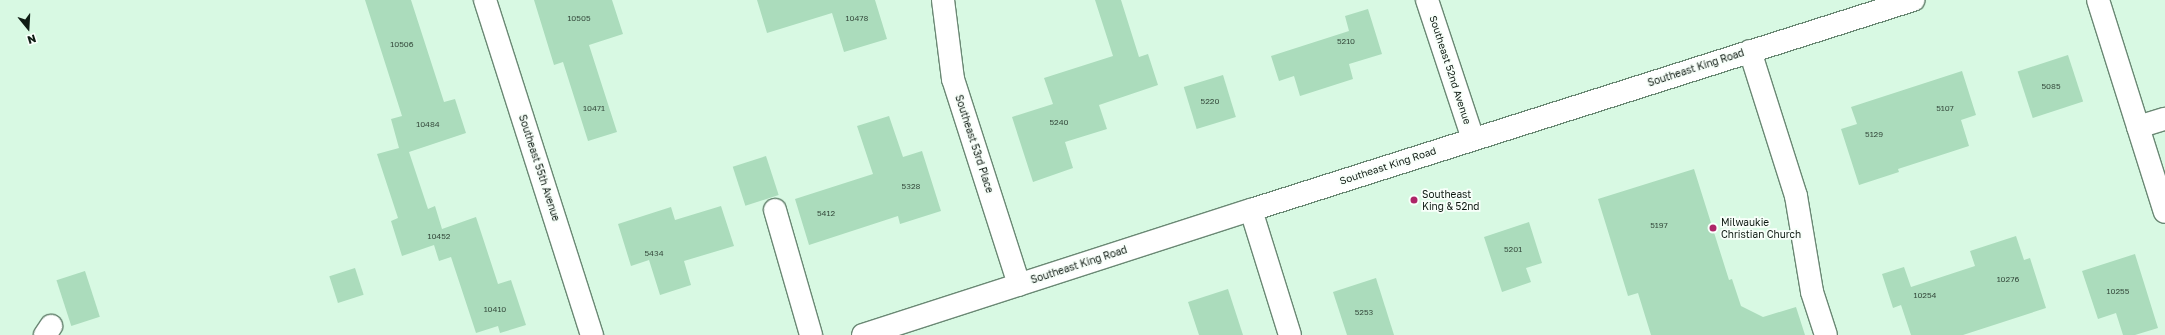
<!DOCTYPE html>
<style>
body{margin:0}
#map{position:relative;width:2165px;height:335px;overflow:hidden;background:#d8f9e3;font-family:"Golos Text",sans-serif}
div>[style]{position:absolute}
.building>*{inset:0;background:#abdcbc;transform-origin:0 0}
.roads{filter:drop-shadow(1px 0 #6a8874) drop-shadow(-1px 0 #6a8874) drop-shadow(0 1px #6a8874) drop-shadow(0 -1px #6a8874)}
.minor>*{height:22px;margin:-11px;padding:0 11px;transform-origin:11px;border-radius:11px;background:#fff}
.major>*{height:22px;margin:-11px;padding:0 11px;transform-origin:11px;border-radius:11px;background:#fff}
.dots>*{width:11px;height:11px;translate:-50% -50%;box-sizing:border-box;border:2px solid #f8fffa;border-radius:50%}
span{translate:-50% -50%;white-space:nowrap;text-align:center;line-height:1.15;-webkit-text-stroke:3.5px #f8fffa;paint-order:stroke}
.number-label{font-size:8px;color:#374c3e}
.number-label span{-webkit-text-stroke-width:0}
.street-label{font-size:10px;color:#101c14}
.poi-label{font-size:10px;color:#101c14}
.left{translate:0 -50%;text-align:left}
.north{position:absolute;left:8px;top:8px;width:40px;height:40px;-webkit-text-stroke:3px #f8fffa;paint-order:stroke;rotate:162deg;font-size:11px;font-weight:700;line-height:16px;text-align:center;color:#101c14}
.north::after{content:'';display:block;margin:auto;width:14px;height:18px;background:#101c14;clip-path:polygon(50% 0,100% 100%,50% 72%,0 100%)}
</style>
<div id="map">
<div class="building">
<div style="clip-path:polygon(365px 0,411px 0,444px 102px,455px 99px,466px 133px,409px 152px,428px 209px,435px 206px,442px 229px,476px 217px,498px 284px,511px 280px,526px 325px,500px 333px,498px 326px,476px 333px,451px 257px,439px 261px,434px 245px,402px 256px,391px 221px,398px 218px,377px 154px,399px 148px,391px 119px,402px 116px)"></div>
<div style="clip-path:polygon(534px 0,612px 0,623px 34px,589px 45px,617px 132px,588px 141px,563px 62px,554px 65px)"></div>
<div style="clip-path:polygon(757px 0,875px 0,887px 39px,844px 52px,832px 13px,767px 33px)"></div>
<div style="clip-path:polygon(1095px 0,1121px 0,1139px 57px,1148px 54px,1158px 85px,1099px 105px,1107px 129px,1065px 142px,1073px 168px,1033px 182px,1012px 117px,1053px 104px,1044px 78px,1113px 56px)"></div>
<div style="clip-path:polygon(1368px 9px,1382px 54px,1349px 64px,1353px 79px,1300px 96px,1294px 76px,1279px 81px,1271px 56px,1349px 31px,1345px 16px)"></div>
<div style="left:2068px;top:55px;width:49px;height:53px;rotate:72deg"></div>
<div style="clip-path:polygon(1962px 71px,1976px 115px,1961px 120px,1969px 146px,1898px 169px,1899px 172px,1859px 185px,1841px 129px,1857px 124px,1851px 107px)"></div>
<div style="left:1223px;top:75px;width:44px;height:41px;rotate:73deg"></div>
<div style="clip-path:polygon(889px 116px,903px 157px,922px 151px,941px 211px,900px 224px,898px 216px,809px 245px,795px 199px,873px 174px,857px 126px)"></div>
<div style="left:766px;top:156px;width:41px;height:35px;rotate:72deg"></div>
<div style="clip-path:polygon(1694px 169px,1729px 280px,1732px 279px,1741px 306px,1763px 317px,1796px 307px,1805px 335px,1651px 335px,1638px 293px,1628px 296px,1598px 199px)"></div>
<div style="clip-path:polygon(721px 206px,734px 246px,684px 261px,691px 285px,660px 295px,649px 260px,631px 266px,618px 224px,671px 207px,675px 220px)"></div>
<div style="clip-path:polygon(1529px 222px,1542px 263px,1526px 268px,1531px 282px,1502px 292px,1484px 237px)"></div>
<div style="clip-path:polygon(2016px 236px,2024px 260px,2030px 258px,2046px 308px,1963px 335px,1911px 335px,1901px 305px,1893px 308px,1882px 274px,1904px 267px,1911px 287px,1975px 266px,1970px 251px)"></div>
<div style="clip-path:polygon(2135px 254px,2158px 328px,2135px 335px,2123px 335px,2116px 313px,2098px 319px,2082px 271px)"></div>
<div style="left:355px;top:268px;width:28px;height:27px;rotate:72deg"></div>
<div style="left:85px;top:271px;width:48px;height:30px;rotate:72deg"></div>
<div style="clip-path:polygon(1376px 278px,1394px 335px,1347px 335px,1333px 292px)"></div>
<div style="clip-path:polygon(1228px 289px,1243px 335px,1199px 335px,1188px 302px)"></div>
</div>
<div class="roads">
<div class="minor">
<div style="left:485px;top:0;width:352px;rotate:72.3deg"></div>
<div style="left:943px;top:0;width:80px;rotate:82.8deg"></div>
<div style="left:953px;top:79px;width:216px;rotate:72.2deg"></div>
<div style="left:1427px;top:0;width:146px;rotate:71.7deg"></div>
<div style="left:2098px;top:0;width:222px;rotate:72.5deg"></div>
<div style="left:1750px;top:51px;width:152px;rotate:72.4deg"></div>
<div style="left:1796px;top:196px;width:97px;rotate:80.5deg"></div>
<div style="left:1812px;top:292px;width:45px;rotate:72deg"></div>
<div style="left:2138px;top:127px;width:28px;rotate:-17deg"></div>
<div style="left:775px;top:210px;width:130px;rotate:73.9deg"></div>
<div style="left:1251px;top:210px;width:131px;rotate:72.7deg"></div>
<div style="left:45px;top:335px;width:11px;rotate:-56deg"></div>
</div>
<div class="major">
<div style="left:863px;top:335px;width:408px;rotate:-17.9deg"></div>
<div style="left:1251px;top:210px;width:695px;rotate:-17.6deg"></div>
</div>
</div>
<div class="dots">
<div style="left:1414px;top:200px;background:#ad2567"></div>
<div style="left:1713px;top:228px;background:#ad2567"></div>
</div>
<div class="number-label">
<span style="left:579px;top:19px">10505</span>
<span style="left:857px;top:19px">10478</span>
<span style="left:1346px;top:42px">5210</span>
<span style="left:402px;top:45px">10506</span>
<span style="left:2051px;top:87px">5085</span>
<span style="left:1210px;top:102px">5220</span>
<span style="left:594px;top:109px">10471</span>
<span style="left:1945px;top:109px">5107</span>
<span style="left:1059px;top:123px">5240</span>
<span style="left:428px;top:125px">10484</span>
<span style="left:1874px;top:135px">5129</span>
<span style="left:911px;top:187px">5328</span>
<span style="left:826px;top:214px">5412</span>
<span style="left:1659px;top:226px">5197</span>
<span style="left:439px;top:237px">10452</span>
<span style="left:1513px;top:250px">5201</span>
<span style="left:654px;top:254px">5434</span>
<span style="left:2008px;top:280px">10276</span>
<span style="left:2118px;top:292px">10255</span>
<span style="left:1925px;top:296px">10254</span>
<span style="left:495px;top:310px">10410</span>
<span style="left:1364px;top:313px">5253</span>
</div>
<div class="street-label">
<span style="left:1696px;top:68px;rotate:-18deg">Southeast King Road</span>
<span style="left:1450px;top:70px;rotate:72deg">Southeast 52nd Avenue</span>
<span style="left:974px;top:144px;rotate:72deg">Southeast 53rd Place</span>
<span style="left:1388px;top:166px;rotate:-18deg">Southeast King Road</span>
<span style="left:539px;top:168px;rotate:72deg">Southeast 55th Avenue</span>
<span style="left:1079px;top:265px;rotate:-18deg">Southeast King Road</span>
</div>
<div class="poi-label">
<span class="left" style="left:1422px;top:200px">Southeast<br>King &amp; 52nd</span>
<span class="left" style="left:1721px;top:228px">Milwaukie<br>Christian Church</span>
</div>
<div class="north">N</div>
</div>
